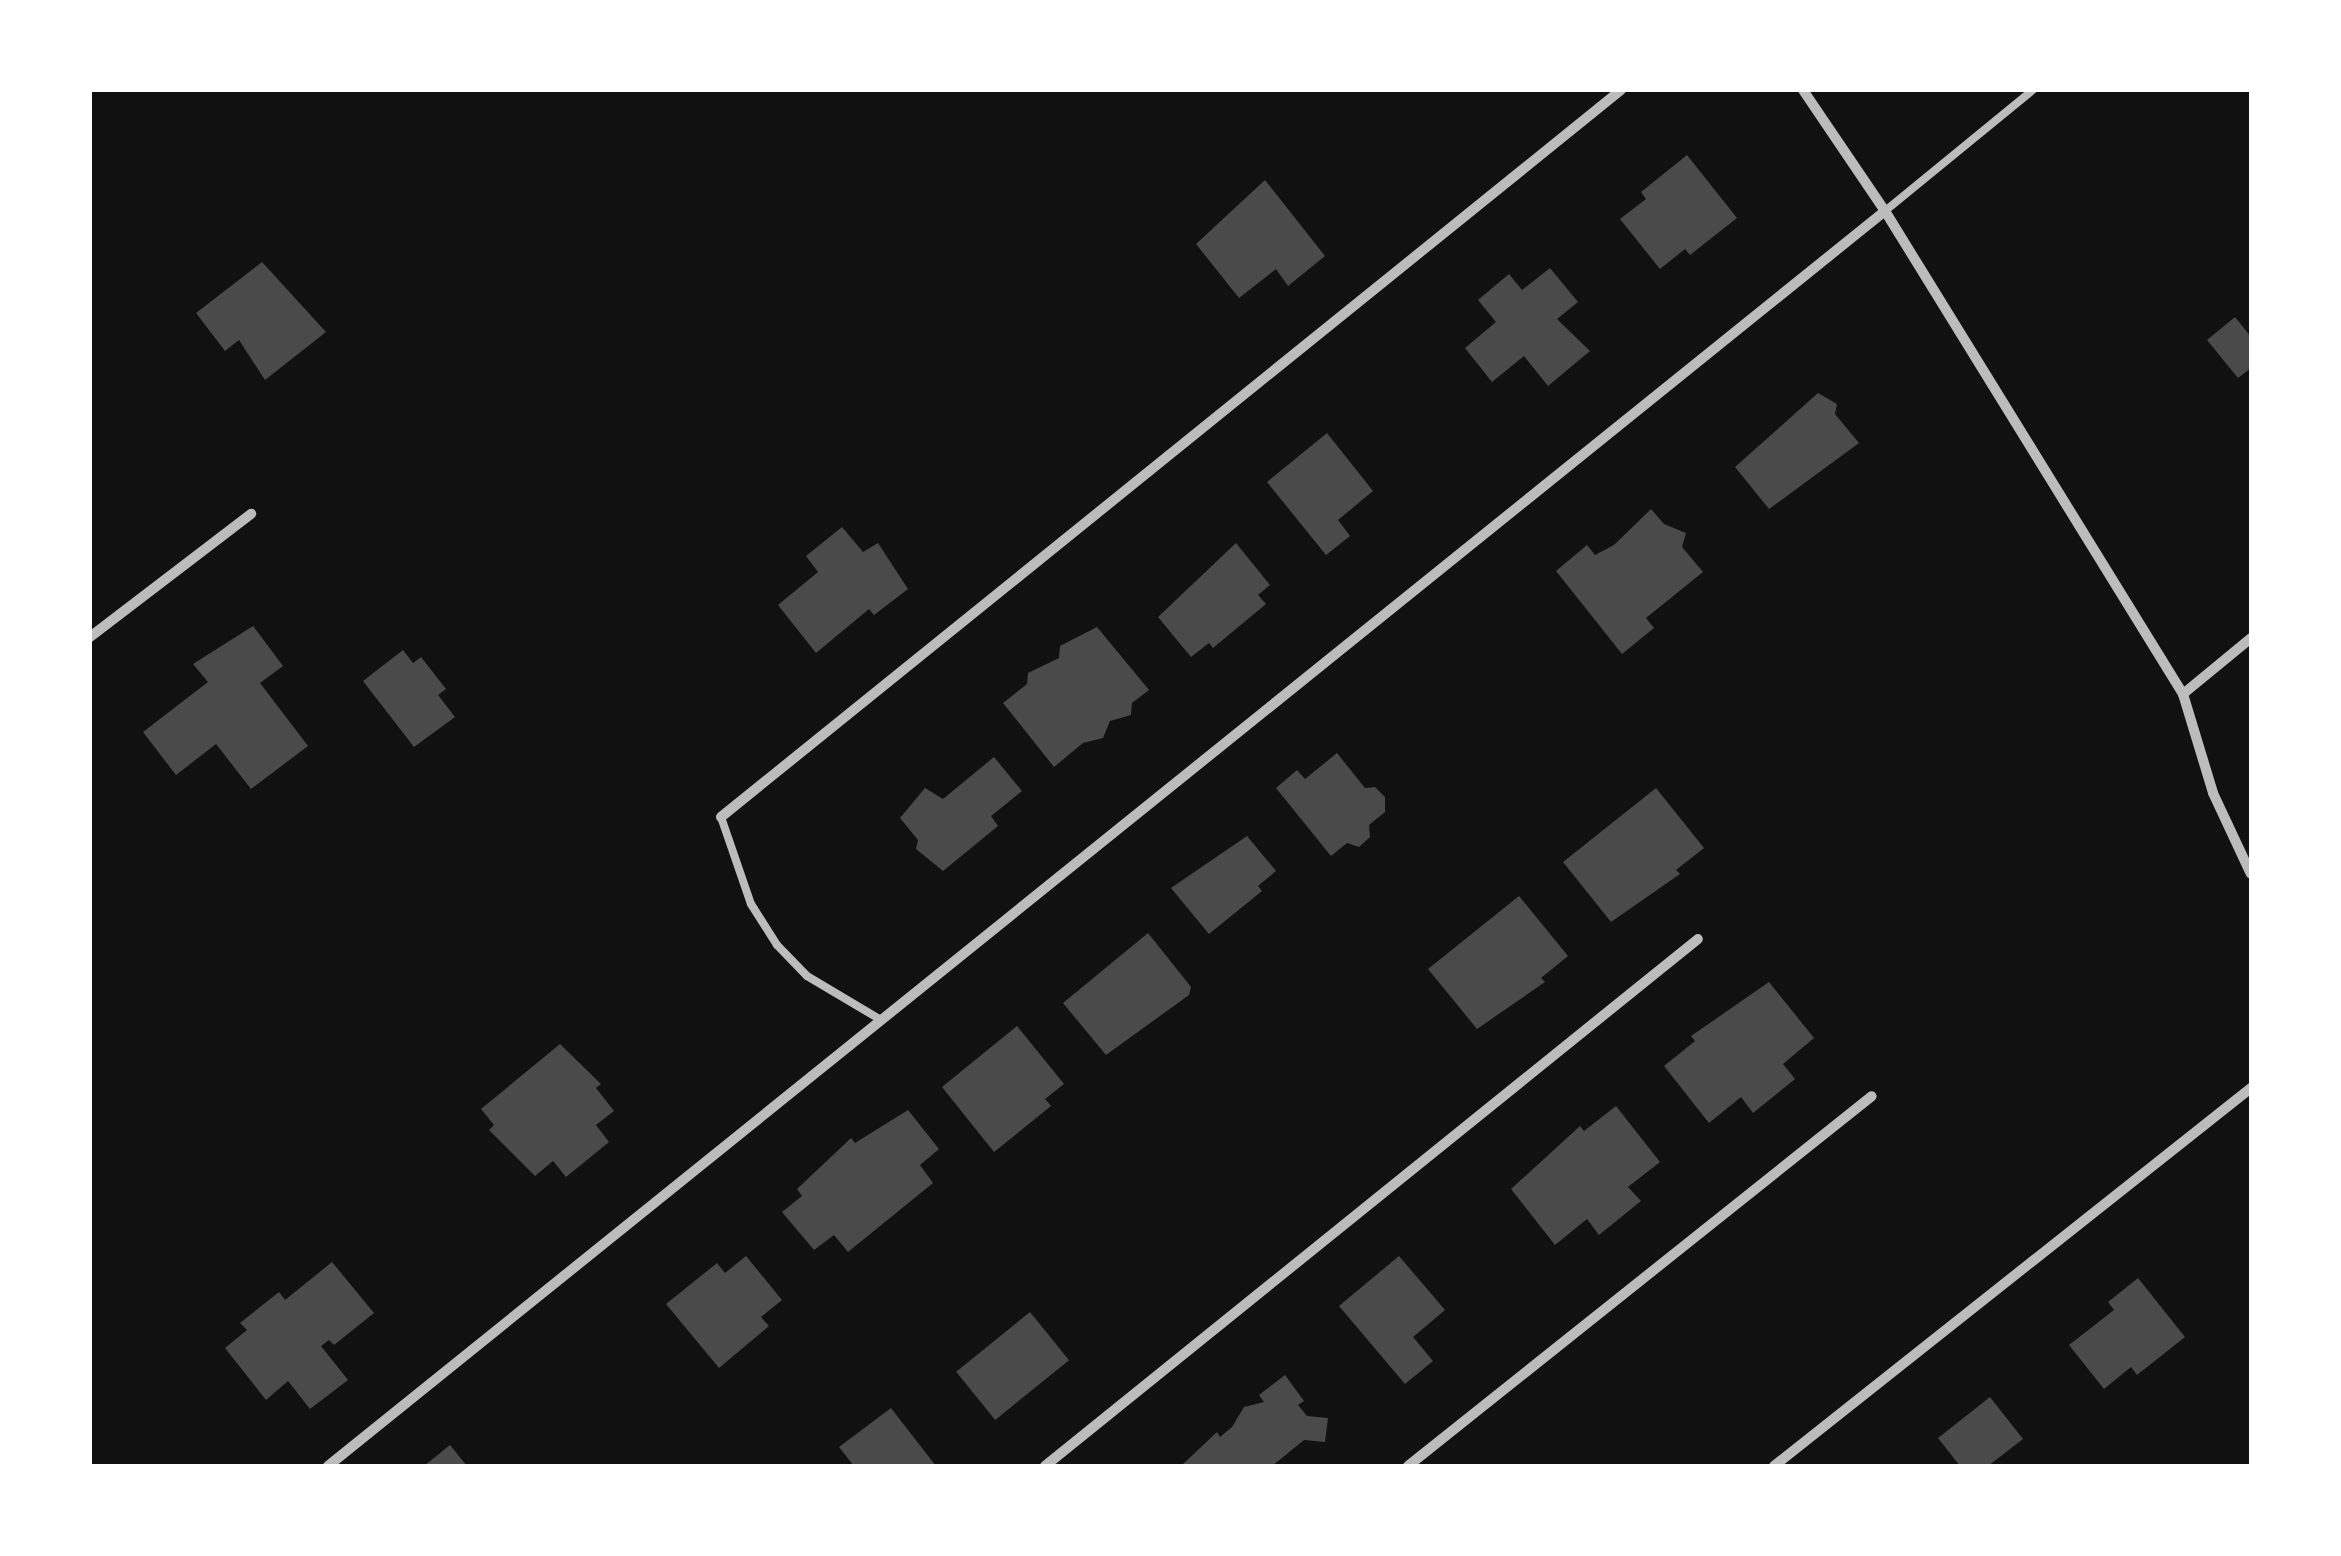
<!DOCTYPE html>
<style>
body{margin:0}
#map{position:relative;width:2341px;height:1556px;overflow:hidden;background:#111;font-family:Lato,sans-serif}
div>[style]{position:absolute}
.building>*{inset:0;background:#4a4a4a;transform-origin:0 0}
.service>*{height:8px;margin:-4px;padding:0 4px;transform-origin:4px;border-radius:4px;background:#bcbcbc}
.minor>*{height:10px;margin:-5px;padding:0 5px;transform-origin:5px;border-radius:5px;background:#bcbcbc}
span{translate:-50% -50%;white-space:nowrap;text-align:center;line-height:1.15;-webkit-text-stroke:9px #fff;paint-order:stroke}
.frame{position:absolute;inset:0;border:92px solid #fff;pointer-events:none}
</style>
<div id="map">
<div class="building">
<div style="clip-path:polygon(1687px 155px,1737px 218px,1690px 255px,1685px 249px,1660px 269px,1620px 219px,1646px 199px,1641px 192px)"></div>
<div style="clip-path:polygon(1265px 180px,1325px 256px,1288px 286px,1276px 269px,1239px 298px,1196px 244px)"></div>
<div style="clip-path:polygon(262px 262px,326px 332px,265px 380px,239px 340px,225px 351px,196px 313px)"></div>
<div style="clip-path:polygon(1550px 268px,1578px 302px,1557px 319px,1590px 351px,1548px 386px,1524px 356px,1492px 382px,1465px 348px,1496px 322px,1478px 300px,1509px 274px,1522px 290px)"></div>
<div style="clip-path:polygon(2235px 317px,2251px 337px,2251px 368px,2238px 378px,2207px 340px)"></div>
<div style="clip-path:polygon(1818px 393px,1837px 404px,1835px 414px,1859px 443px,1769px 509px,1735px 467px)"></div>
<div style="clip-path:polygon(1327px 433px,1373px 491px,1338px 520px,1350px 536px,1326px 555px,1267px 482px)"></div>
<div style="clip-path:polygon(1651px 509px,1664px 524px,1686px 533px,1682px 547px,1703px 572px,1646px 618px,1654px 628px,1622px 654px,1556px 571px,1587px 545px,1595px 555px,1614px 545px)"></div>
<div style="clip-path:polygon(842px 527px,863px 552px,878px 543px,908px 589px,874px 615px,869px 609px,816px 653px,778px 605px,818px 572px,806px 556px)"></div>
<div style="clip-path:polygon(1236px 543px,1270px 585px,1258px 595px,1266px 604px,1213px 648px,1209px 643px,1191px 657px,1158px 617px)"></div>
<div style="clip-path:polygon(253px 626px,283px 666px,260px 683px,308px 746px,251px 789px,216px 744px,176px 775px,143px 732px,208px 682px,193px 664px)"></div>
<div style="clip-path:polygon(1097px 627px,1149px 690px,1132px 703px,1131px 715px,1110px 721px,1103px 738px,1083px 743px,1054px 767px,1003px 703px,1027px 684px,1028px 673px,1059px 658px,1060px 646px)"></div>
<div style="clip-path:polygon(403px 650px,413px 663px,421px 657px,446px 689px,438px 695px,455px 717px,414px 747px,363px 681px)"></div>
<div style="clip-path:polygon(1337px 753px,1365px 788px,1375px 787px,1385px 797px,1385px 812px,1369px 825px,1370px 837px,1359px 847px,1347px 843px,1331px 856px,1276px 788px,1297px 770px,1305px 779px)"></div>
<div style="clip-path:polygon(994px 757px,1022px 791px,991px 816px,998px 826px,943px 871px,916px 849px,918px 840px,900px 818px,925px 788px,943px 799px)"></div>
<div style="clip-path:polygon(1656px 788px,1704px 848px,1676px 870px,1680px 874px,1611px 922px,1563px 862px)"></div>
<div style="clip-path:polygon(1247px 836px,1276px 871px,1258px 886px,1262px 891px,1209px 934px,1171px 888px)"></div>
<div style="clip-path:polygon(1519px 896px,1568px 956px,1541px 978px,1545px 982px,1477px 1029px,1428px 969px)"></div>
<div style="clip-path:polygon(1148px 933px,1191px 987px,1189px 995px,1106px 1055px,1063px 1003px)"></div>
<div style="clip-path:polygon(1769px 982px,1814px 1038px,1783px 1064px,1795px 1079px,1753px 1113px,1741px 1097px,1709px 1123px,1664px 1066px,1695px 1041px,1691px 1036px)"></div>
<div style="clip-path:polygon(1017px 1026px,1064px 1084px,1045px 1099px,1051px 1106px,994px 1152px,942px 1087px)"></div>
<div style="clip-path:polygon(560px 1044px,601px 1084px,596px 1088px,614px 1111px,596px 1125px,609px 1142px,566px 1177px,553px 1161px,535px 1176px,489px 1130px,494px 1125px,481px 1109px)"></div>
<div style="clip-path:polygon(1616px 1106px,1660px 1162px,1628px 1187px,1641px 1201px,1599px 1235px,1587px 1219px,1555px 1245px,1511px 1189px,1580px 1126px,1584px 1131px)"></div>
<div style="clip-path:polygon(908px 1110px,939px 1149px,920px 1165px,933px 1183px,848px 1252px,834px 1235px,814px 1250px,782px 1212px,802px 1196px,797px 1189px,851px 1138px,855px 1143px)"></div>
<div style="clip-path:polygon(746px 1256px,782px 1300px,761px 1317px,769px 1326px,719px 1368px,666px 1304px,717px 1263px,725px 1273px)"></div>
<div style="clip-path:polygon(1399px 1256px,1445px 1310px,1413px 1337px,1433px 1361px,1405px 1384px,1339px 1306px)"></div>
<div style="clip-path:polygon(332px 1262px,374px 1313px,334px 1345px,329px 1340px,321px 1346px,348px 1380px,310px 1409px,288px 1381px,266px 1400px,225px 1348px,247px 1330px,240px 1323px,279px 1292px,285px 1300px)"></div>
<div style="clip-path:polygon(2138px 1278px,2185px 1337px,2137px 1375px,2131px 1367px,2104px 1389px,2069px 1345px,2114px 1310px,2108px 1302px)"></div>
<div style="left:1030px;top:1312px;width:62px;height:95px;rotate:51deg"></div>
<div style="clip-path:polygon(1285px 1375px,1304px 1401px,1298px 1405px,1307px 1416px,1328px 1418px,1325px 1442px,1304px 1440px,1272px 1466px,1181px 1466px,1217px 1432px,1220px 1437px,1232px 1427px,1244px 1407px,1264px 1402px,1259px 1395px)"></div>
<div style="clip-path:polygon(1990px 1397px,2023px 1439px,1988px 1466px,1960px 1466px,1938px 1438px)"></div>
<div style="clip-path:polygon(891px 1408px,936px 1466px,854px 1466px,839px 1447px)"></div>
<div style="clip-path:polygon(450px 1445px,467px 1466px,424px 1466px)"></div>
</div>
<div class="service">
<div style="left:1885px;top:211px;width:191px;rotate:-39.3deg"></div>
<div style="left:721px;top:817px;width:92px;rotate:71deg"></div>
<div style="left:751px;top:904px;width:49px;rotate:57.6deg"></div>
<div style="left:777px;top:945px;width:43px;rotate:45.9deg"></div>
<div style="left:807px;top:976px;width:86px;rotate:30.7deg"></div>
</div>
<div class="minor">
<div style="left:1803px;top:90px;width:146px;rotate:55.9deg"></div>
<div style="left:1885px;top:211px;width:568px;rotate:58.33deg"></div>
<div style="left:2183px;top:694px;width:103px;rotate:73.1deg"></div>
<div style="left:2213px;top:793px;width:89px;rotate:64.9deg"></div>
<div style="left:90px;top:637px;width:203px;rotate:-37.4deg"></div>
<div style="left:2183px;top:694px;width:88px;rotate:-39.5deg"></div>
<div style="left:721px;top:817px;width:1157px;rotate:-38.93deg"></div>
<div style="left:328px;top:1466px;width:2000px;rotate:-38.87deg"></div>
<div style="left:1045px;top:1466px;width:839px;rotate:-38.91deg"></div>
<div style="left:1408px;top:1466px;width:593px;rotate:-38.57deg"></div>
<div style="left:1774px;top:1466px;width:609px;rotate:-38.4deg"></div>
</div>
<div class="frame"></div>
</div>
